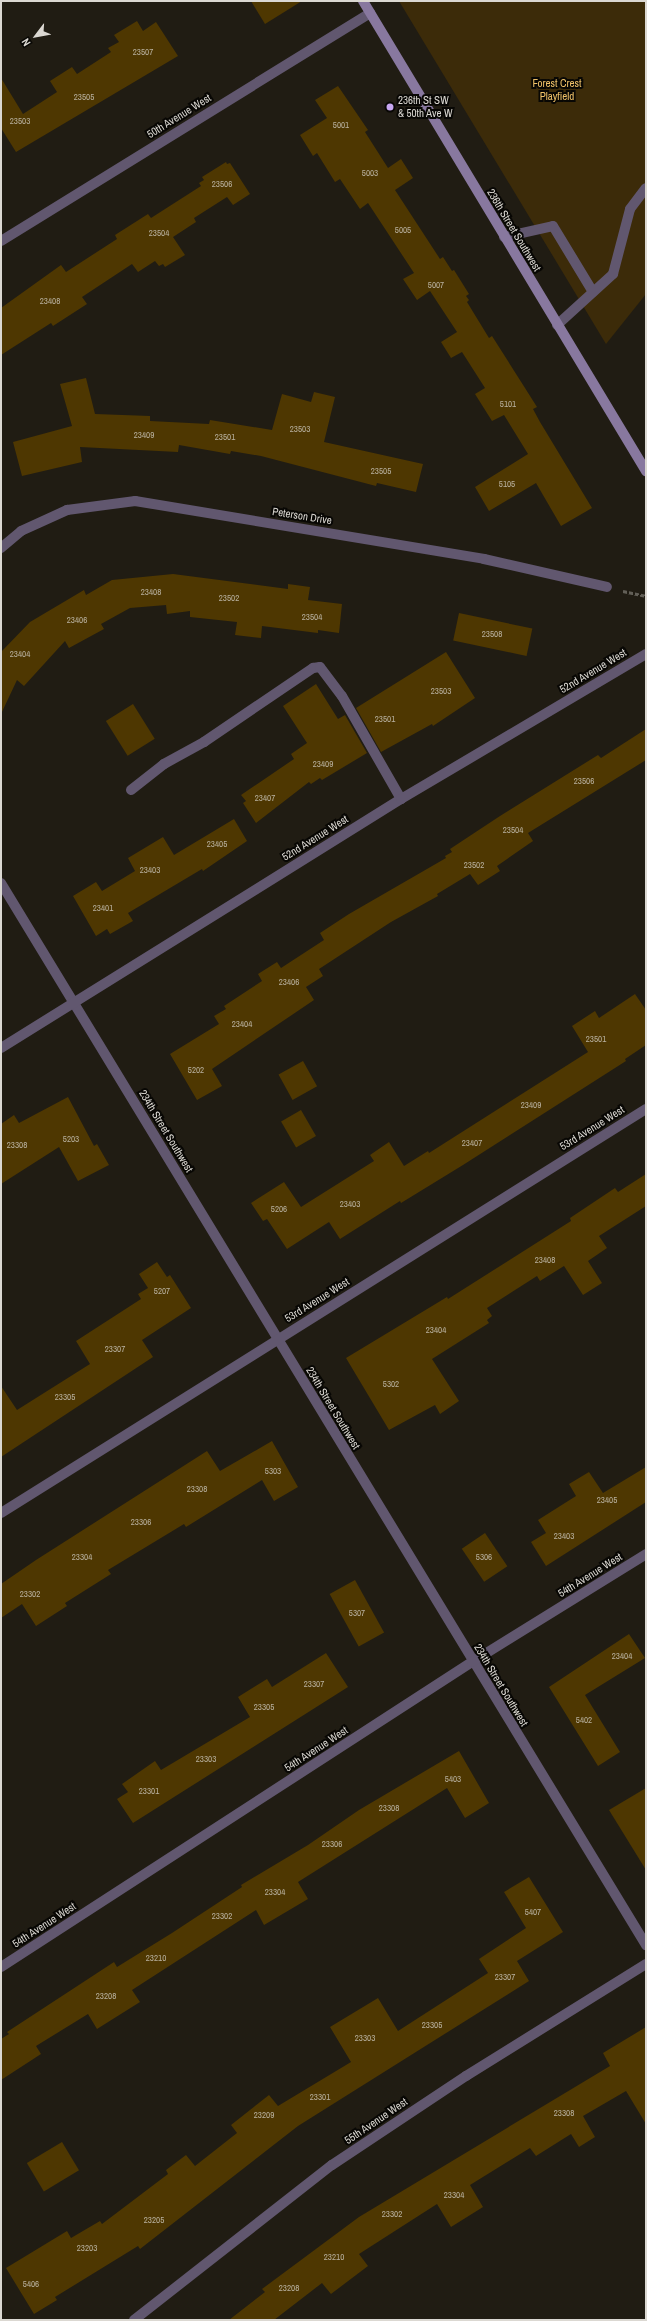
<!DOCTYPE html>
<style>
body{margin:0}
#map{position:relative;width:647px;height:2321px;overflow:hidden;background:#201c13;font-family:"Archivo Narrow",sans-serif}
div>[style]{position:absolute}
.green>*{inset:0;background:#3c2b09}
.building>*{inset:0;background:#4e3701;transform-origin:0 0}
.path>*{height:2.5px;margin-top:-1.25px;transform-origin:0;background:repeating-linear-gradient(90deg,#625f57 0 4px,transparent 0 6px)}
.lane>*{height:10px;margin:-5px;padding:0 5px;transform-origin:5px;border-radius:5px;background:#61576f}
.street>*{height:10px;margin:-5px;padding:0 5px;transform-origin:5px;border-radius:5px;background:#61576f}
.secondary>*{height:10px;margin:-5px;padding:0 5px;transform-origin:5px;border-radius:5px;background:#88789f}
.dots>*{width:11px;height:11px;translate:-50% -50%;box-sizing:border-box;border:2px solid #080704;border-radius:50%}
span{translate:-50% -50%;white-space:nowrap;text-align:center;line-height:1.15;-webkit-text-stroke:4px #080704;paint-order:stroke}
.number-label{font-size:9px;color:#b8b09e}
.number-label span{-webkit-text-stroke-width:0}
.park-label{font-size:11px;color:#efc168}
.poi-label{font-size:11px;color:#dbd8d2}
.left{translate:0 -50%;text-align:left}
.street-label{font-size:11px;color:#dbd8d2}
.frame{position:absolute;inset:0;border:2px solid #dbd8d2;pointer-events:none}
.north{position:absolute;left:16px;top:16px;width:40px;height:40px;-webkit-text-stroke:3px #080704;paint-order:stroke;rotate:238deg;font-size:11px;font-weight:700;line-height:16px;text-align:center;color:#dbd8d2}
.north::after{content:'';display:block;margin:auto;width:14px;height:18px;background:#dbd8d2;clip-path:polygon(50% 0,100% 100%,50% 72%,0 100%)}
</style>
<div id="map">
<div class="green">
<div style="clip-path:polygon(399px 1px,646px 1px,646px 294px,606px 344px)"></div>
</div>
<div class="building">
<div style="clip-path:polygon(251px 1px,302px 1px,265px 24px)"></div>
<div style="clip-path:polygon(137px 21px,143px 31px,156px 22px,178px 56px,16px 152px,1px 128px,1px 78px,23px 114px,57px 92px,50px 81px,72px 67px,77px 74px,111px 52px,108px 48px,119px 42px,114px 35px)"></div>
<div style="clip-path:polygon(338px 86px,368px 130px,365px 132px,388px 168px,401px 159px,413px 178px,395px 190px,440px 259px,443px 257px,452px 271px,454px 270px,469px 294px,466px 296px,469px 300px,467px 302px,489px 338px,492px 336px,525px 388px,537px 407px,533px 409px,540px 422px,592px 508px,561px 526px,536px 483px,489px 511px,475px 487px,528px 454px,504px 415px,492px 421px,475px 394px,485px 388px,462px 352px,451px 358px,441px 342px,457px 332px,430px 291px,417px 300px,403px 279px,414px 273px,368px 203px,360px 209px,340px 179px,335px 182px,317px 153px,313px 156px,300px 135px,327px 118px,315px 100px)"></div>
<div style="clip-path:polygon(226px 162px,227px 164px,230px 163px,250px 194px,233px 205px,227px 197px,194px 218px,196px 222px,173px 237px,185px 255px,165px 267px,163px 264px,159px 266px,155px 261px,138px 272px,132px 264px,82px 297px,87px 304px,53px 326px,51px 323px,1px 355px,1px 308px,61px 265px,66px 272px,117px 239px,115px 235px,148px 214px,151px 218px,201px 186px,199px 183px,204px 180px,202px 177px)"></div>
<div style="clip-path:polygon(86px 378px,95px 414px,150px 416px,150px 421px,209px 424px,210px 420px,272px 430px,282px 394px,311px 402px,314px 392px,335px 397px,324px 442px,423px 464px,416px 492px,377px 483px,376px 486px,261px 456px,231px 451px,230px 454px,179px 445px,178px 452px,80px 447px,82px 462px,22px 476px,13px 442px,72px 426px,60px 384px)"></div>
<div style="clip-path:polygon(173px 574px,288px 589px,288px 584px,310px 587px,308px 600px,342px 604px,339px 633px,318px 630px,318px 633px,262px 626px,261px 638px,235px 635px,237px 622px,190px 617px,190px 611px,167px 614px,166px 605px,130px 608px,101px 624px,104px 629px,69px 648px,65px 641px,24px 686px,17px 680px,1px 714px,1px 652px,30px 622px,84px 590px,86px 595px,112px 580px)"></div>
<div style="left:459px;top:613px;width:75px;height:28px;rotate:12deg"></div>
<div style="clip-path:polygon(446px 652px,475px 698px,433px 726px,432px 724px,381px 752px,356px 708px)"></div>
<div style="clip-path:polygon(316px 684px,338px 719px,345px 715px,367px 753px,322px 780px,320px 778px,311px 784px,309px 782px,256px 823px,243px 803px,246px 801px,241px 795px,294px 759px,291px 754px,307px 743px,283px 706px)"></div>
<div style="left:133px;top:704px;width:41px;height:32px;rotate:58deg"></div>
<div style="clip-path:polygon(646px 729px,646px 760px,528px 833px,533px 841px,497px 866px,500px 871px,478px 885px,470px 874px,437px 894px,438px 896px,391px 922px,319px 969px,323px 976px,306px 987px,314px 1000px,212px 1069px,222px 1086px,197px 1100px,170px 1054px,219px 1024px,214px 1016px,226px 1009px,224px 1006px,262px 981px,258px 974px,277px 962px,281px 968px,324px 940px,320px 933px,349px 914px,446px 858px,445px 856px,452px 852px,450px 849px,500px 816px,598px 755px,601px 758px)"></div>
<div style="clip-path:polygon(234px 819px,247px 841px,203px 871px,202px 869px,128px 913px,133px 921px,110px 934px,107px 929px,96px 936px,73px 896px,96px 882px,102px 891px,135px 871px,128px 858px,163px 837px,174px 855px)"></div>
<div style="clip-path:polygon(635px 994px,646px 1010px,646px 1045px,625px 1059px,626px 1061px,463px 1165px,401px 1203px,400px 1201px,340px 1239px,329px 1222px,287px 1249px,267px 1219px,263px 1221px,251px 1203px,284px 1182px,301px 1207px,374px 1161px,370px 1155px,389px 1142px,404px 1166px,428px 1151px,429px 1153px,588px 1052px,572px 1026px,595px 1011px,599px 1018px)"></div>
<div style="left:303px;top:1061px;width:29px;height:28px;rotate:61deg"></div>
<div style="clip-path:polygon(68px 1097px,94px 1146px,97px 1144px,109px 1165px,78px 1181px,59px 1147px,1px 1184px,1px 1124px,14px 1115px,19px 1123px)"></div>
<div style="left:301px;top:1110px;width:30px;height:23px;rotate:60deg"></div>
<div style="clip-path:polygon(646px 1174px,646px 1206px,599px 1236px,607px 1248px,588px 1261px,602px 1283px,583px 1295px,564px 1266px,540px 1281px,537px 1276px,487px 1308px,492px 1316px,487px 1320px,489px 1323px,432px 1359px,459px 1401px,440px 1414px,435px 1405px,389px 1430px,346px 1358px,447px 1297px,448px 1299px,571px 1221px,570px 1218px,615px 1188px,618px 1192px)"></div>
<div style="clip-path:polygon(157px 1262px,167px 1277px,170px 1275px,191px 1308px,142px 1340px,153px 1357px,1px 1457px,1px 1386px,17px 1410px,90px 1364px,76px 1341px,141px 1299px,138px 1294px,148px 1288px,139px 1274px)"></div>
<div style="clip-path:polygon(272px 1441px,298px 1487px,274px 1501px,262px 1480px,186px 1527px,184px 1524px,108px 1570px,111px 1574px,65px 1603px,67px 1606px,36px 1626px,22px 1604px,1px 1618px,1px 1584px,36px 1560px,207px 1451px,220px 1471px)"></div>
<div style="clip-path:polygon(646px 1467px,646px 1502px,546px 1566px,531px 1542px,546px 1533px,538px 1520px,576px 1496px,569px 1484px,589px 1472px,603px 1493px)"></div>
<div style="left:485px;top:1533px;width:40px;height:28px;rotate:56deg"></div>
<div style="left:355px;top:1580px;width:60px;height:29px;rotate:61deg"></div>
<div style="clip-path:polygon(629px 1634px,645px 1658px,585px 1695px,620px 1752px,598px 1766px,549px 1687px)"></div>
<div style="clip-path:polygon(326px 1653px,348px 1687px,133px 1823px,117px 1799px,128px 1792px,122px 1784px,155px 1761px,161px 1770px,250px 1717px,238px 1697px,267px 1679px,272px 1687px)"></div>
<div style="clip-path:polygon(459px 1751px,489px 1803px,465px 1818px,447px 1788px,298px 1882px,308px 1899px,264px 1925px,256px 1910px,132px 1990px,140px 2002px,97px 2029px,88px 2014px,36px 2046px,41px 2054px,1px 2080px,1px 2039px,9px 2034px,7px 2032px,114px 1962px,117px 1967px,172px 1933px,242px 1887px,241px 1885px,308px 1845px,359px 1810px)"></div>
<div style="clip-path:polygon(646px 1788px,646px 1870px,609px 1810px)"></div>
<div style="clip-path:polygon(529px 1877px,563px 1932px,517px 1961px,529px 1981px,298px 2126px,140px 2249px,138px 2246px,55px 2297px,57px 2300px,34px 2314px,6px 2268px,67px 2231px,71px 2238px,100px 2221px,102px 2224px,168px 2174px,166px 2170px,186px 2155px,195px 2166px,237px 2133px,231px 2125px,269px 2095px,278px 2106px,351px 2062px,330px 2027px,378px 1998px,398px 2031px,488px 1973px,479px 1959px,526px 1928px,504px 1892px)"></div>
<div style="clip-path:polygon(646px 2027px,646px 2124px,626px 2091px,583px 2116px,595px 2137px,579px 2147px,571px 2134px,536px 2156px,530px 2148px,470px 2185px,483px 2207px,451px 2227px,437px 2204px,359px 2254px,368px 2266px,331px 2294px,322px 2283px,274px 2320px,229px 2320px,265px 2292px,262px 2289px,359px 2217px,610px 2066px,603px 2053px)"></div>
<div style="left:62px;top:2142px;width:33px;height:41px;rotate:59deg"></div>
</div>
<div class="path">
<div style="left:623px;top:591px;width:24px;rotate:12deg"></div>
</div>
<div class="lane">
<div style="left:504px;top:237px;width:50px;rotate:-12.7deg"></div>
<div style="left:553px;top:226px;width:77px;rotate:58.8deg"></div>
<div style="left:557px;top:325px;width:76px;rotate:-42.3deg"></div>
<div style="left:613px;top:274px;width:67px;rotate:-75.3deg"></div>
<div style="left:630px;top:209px;width:26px;rotate:-53deg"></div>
<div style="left:131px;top:790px;width:42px;rotate:-38.2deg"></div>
<div style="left:164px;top:764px;width:46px;rotate:-28.8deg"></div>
<div style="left:204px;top:742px;width:132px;rotate:-34.2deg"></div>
<div style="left:313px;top:668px;width:7px;rotate:-8deg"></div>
<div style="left:320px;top:667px;width:36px;rotate:53deg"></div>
<div style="left:342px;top:696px;width:119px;rotate:60.2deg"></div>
</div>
<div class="street">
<div style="left:1px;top:241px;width:434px;rotate:-31.7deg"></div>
<div style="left:1px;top:548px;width:26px;rotate:-40deg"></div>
<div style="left:21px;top:531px;width:51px;rotate:-24.5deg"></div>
<div style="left:67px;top:510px;width:69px;rotate:-7.5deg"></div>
<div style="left:135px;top:501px;width:354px;rotate:9.4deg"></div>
<div style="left:484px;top:559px;width:126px;rotate:12.8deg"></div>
<div style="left:1px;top:883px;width:1243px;rotate:58.73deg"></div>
<div style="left:1px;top:1048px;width:471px;rotate:-31.9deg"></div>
<div style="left:401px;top:799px;width:285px;rotate:-30.6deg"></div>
<div style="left:1px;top:1513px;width:761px;rotate:-32.06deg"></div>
<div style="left:1px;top:1967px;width:561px;rotate:-32.93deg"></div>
<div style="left:472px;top:1662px;width:205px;rotate:-31.8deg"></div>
<div style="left:134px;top:2320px;width:251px;rotate:-38.1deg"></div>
<div style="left:332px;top:2165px;width:161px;rotate:-33.6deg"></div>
<div style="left:466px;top:2076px;width:212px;rotate:-31.9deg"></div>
</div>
<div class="secondary">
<div style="left:363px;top:1px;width:549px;rotate:58.95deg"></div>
</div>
<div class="dots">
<div style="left:390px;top:107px;background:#c6a6f0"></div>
</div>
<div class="number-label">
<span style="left:143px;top:52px">23507</span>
<span style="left:84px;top:97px">23505</span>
<span style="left:20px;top:121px">23503</span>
<span style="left:341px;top:125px">5001</span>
<span style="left:370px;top:173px">5003</span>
<span style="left:222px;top:184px">23506</span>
<span style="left:403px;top:230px">5005</span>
<span style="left:159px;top:233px">23504</span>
<span style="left:436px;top:285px">5007</span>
<span style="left:50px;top:301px">23408</span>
<span style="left:508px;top:404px">5101</span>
<span style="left:300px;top:429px">23503</span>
<span style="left:144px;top:435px">23409</span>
<span style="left:225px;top:437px">23501</span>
<span style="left:381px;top:471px">23505</span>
<span style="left:507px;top:484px">5105</span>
<span style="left:151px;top:592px">23408</span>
<span style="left:229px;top:598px">23502</span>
<span style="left:312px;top:617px">23504</span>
<span style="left:77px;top:620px">23406</span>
<span style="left:492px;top:634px">23508</span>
<span style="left:20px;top:654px">23404</span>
<span style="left:441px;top:691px">23503</span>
<span style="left:385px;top:719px">23501</span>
<span style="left:323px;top:764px">23409</span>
<span style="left:584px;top:781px">23506</span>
<span style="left:265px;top:798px">23407</span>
<span style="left:513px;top:830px">23504</span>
<span style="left:217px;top:844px">23405</span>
<span style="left:474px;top:865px">23502</span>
<span style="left:150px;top:870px">23403</span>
<span style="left:103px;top:908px">23401</span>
<span style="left:289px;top:982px">23406</span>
<span style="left:242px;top:1024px">23404</span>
<span style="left:596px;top:1039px">23501</span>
<span style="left:196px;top:1070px">5202</span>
<span style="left:531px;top:1105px">23409</span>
<span style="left:71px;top:1139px">5203</span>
<span style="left:472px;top:1143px">23407</span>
<span style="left:17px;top:1145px">23308</span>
<span style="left:350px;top:1204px">23403</span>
<span style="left:279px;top:1209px">5206</span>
<span style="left:545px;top:1260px">23408</span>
<span style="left:162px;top:1291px">5207</span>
<span style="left:436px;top:1330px">23404</span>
<span style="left:115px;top:1349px">23307</span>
<span style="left:391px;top:1384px">5302</span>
<span style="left:65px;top:1397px">23305</span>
<span style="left:273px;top:1471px">5303</span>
<span style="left:197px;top:1489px">23308</span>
<span style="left:607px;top:1500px">23405</span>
<span style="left:141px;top:1522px">23306</span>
<span style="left:564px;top:1536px">23403</span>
<span style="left:82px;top:1557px">23304</span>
<span style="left:484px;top:1557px">5306</span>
<span style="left:30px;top:1594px">23302</span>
<span style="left:357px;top:1613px">5307</span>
<span style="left:622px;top:1656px">23404</span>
<span style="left:314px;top:1684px">23307</span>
<span style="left:264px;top:1707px">23305</span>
<span style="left:584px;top:1720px">5402</span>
<span style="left:206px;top:1759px">23303</span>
<span style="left:453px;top:1779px">5403</span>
<span style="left:149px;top:1791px">23301</span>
<span style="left:389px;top:1808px">23308</span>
<span style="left:332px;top:1844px">23306</span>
<span style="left:275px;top:1892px">23304</span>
<span style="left:533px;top:1912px">5407</span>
<span style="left:222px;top:1916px">23302</span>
<span style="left:156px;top:1958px">23210</span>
<span style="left:505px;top:1977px">23307</span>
<span style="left:106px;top:1996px">23208</span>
<span style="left:432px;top:2025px">23305</span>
<span style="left:365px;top:2038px">23303</span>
<span style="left:320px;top:2097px">23301</span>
<span style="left:564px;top:2113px">23308</span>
<span style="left:264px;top:2115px">23209</span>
<span style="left:454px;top:2195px">23304</span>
<span style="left:392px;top:2214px">23302</span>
<span style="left:154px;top:2220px">23205</span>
<span style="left:87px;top:2248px">23203</span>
<span style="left:334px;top:2257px">23210</span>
<span style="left:31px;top:2284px">5406</span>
<span style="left:289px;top:2288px">23208</span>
</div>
<div class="park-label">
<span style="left:557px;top:90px">Forest Crest<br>Playfield</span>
</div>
<div class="poi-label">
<span class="left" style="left:398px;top:107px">236th St SW<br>&amp; 50th Ave W</span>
</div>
<div class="street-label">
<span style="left:179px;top:116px;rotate:-32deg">50th Avenue West</span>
<span style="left:514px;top:230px;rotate:59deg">236th Street Southwest</span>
<span style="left:302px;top:516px;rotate:9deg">Peterson Drive</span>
<span style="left:593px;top:671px;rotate:-31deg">52nd Avenue West</span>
<span style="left:315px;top:838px;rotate:-32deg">52nd Avenue West</span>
<span style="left:592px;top:1128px;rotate:-32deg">53rd Avenue West</span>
<span style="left:166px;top:1131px;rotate:59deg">234th Street Southwest</span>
<span style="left:317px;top:1300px;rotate:-32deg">53rd Avenue West</span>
<span style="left:333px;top:1408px;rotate:59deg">234th Street Southwest</span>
<span style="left:590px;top:1575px;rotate:-32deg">54th Avenue West</span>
<span style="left:501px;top:1685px;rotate:59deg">234th Street Southwest</span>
<span style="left:316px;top:1749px;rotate:-33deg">54th Avenue West</span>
<span style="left:44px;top:1925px;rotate:-33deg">54th Avenue West</span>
<span style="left:376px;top:2121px;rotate:-34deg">55th Avenue West</span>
</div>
<div class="frame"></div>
<div class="north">N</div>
</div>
